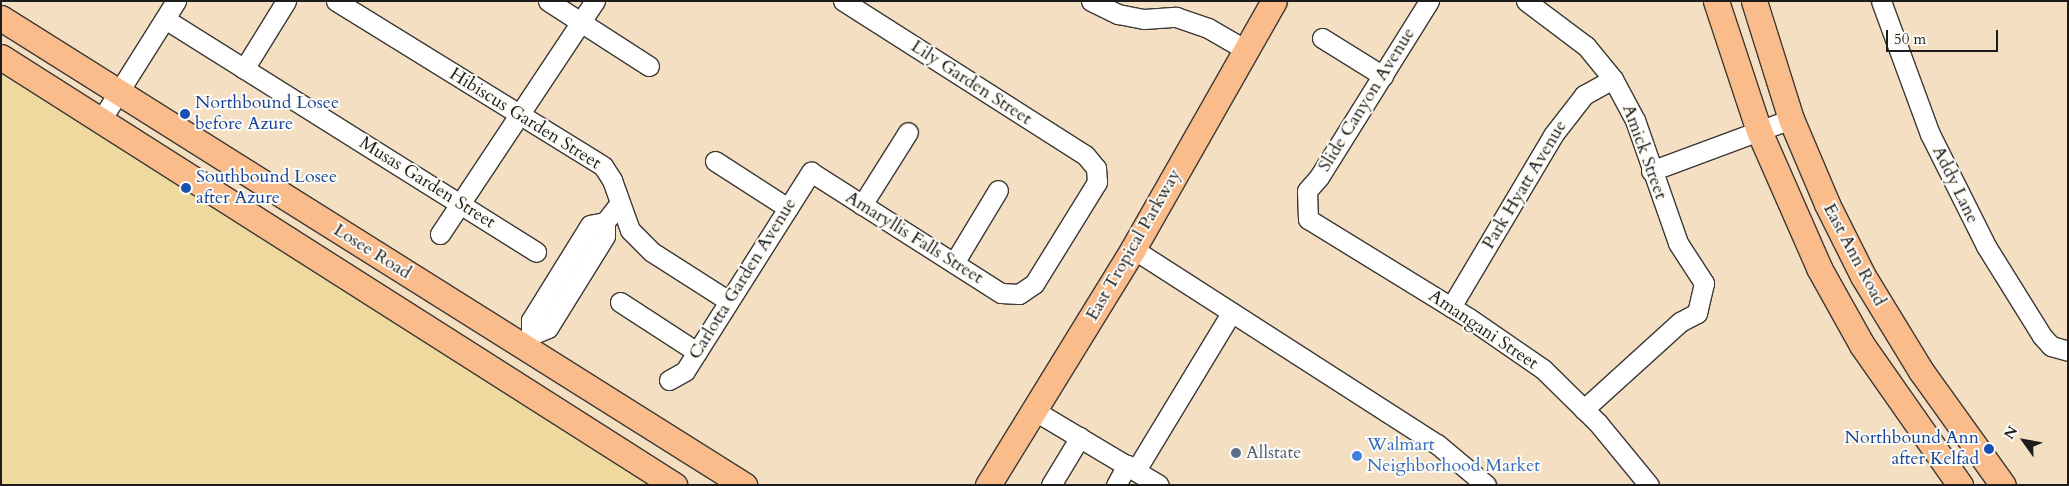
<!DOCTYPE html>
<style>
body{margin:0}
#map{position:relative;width:2069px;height:486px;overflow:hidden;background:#f4dfc3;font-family:Cardo,serif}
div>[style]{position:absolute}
.sand>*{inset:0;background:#eeda9e}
.roads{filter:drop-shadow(1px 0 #3c3935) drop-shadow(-1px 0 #3c3935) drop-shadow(0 1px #3c3935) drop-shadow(0 -1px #3c3935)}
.minor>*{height:19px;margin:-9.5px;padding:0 9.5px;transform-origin:9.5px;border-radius:9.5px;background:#fff}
.major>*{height:25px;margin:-12.5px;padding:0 12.5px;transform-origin:12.5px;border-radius:12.5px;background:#fabc8b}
.dots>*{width:14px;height:14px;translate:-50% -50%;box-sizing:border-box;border:2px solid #fdfcf7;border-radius:50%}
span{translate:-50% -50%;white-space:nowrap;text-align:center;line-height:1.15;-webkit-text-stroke:4px #fdfcf7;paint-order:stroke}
.street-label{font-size:18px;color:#1c1c1c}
.transit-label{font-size:18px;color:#164399}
.left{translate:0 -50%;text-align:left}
.right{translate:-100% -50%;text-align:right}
.shop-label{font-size:18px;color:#366cbe}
.service-label{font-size:18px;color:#4e5e75}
.frame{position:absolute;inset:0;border:2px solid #1c1c1c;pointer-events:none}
.north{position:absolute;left:1999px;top:416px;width:50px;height:50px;-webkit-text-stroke:4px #fdfcf7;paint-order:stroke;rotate:302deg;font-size:14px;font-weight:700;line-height:20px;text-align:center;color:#1c1c1c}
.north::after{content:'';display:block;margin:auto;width:18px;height:22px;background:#1c1c1c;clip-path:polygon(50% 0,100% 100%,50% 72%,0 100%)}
.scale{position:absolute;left:1886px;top:30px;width:112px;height:22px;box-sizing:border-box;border:2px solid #1c1c1c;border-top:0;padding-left:6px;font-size:15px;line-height:18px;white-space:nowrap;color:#1c1c1c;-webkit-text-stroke:4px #fdfcf7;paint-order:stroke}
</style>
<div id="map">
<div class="sand">
<div style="clip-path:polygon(1px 74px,158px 173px,648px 485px,1px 485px)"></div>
</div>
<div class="roads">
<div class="minor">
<div style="left:336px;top:1px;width:314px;rotate:31.7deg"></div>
<div style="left:603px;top:166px;width:17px;rotate:57deg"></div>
<div style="left:612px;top:180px;width:53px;rotate:70.2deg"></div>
<div style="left:630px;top:230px;width:31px;rotate:45deg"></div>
<div style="left:652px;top:252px;width:91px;rotate:32.5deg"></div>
<div style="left:548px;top:1px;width:120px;rotate:32.8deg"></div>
<div style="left:1091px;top:1px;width:30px;rotate:26deg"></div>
<div style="left:1118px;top:14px;width:26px;rotate:11deg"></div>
<div style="left:1144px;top:19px;width:32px;rotate:-4deg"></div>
<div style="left:1176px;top:17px;width:34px;rotate:19deg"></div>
<div style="left:1208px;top:28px;width:44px;rotate:30.1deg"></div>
<div style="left:1429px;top:1px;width:208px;rotate:122deg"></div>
<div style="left:1319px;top:177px;width:18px;rotate:131deg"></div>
<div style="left:1307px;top:191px;width:28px;rotate:88deg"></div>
<div style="left:1308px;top:219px;width:189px;rotate:31.6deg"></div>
<div style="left:1469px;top:318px;width:90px;rotate:34.6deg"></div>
<div style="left:1543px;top:369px;width:77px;rotate:44.5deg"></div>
<div style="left:1598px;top:423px;width:80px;rotate:50.6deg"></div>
<div style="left:1526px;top:1px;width:75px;rotate:36.9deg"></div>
<div style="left:1586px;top:46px;width:43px;rotate:50.7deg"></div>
<div style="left:1613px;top:79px;width:47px;rotate:61.8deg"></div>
<div style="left:1635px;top:120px;width:130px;rotate:70.7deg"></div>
<div style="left:1678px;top:243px;width:48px;rotate:57deg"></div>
<div style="left:1704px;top:283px;width:31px;rotate:103deg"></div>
<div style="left:1697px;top:313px;width:19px;rotate:152deg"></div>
<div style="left:1680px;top:322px;width:130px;rotate:137.8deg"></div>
<div style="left:1881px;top:1px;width:142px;rotate:69.8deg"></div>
<div style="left:1930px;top:134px;width:125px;rotate:63.4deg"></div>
<div style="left:1986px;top:246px;width:106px;rotate:58.1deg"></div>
<div style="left:2042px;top:336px;width:13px;rotate:48deg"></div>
<div style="left:2051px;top:346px;width:18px;rotate:16deg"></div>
<div style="left:165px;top:19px;width:438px;rotate:32.1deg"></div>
<div style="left:1322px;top:38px;width:72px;rotate:31.9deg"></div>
<div style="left:244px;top:69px;width:80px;rotate:-58.3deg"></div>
<div style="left:101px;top:120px;width:141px;rotate:-57.8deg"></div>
<div style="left:715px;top:161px;width:87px;rotate:32.8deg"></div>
<div style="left:1651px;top:171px;width:149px;rotate:-20.4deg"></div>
<div style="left:862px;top:205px;width:86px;rotate:-57.8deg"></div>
<div style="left:605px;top:222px;width:15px;rotate:169deg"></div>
<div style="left:590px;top:225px;width:112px;rotate:121.8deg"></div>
<div style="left:531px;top:320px;width:15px;rotate:90deg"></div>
<div style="left:531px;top:335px;width:18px;rotate:-22deg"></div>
<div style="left:548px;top:328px;width:108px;rotate:-58.2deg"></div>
<div style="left:605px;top:236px;width:14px;rotate:-90deg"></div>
<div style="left:605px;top:222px;width:24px;rotate:-52deg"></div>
<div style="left:440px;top:234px;width:280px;rotate:-56.4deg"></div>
<div style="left:1133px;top:249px;width:361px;rotate:32.7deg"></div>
<div style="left:1437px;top:444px;width:64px;rotate:39.9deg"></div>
<div style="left:954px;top:263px;width:85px;rotate:-58.9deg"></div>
<div style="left:620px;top:302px;width:92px;rotate:33deg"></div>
<div style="left:1451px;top:307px;width:200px;rotate:-59.3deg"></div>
<div style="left:1553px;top:135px;width:51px;rotate:-52.2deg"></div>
<div style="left:1584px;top:95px;width:33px;rotate:-29deg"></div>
<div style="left:669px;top:380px;width:18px;rotate:-29deg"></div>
<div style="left:685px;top:371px;width:236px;rotate:-57.7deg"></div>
<div style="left:811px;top:172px;width:225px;rotate:32.5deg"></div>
<div style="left:1001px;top:293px;width:18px;rotate:3deg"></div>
<div style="left:1019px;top:294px;width:18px;rotate:-34deg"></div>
<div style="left:1034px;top:284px;width:120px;rotate:-58.3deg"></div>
<div style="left:1097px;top:182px;width:14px;rotate:-94deg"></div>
<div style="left:1096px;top:168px;width:17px;rotate:-130deg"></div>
<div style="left:1085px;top:155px;width:287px;rotate:-147.5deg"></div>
<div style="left:1035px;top:411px;width:144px;rotate:30.8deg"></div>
<div style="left:1136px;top:470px;width:184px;rotate:-58.8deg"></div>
<div style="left:1051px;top:485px;width:56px;rotate:-58.9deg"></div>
<div style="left:1116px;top:485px;width:23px;rotate:-61deg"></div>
</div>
<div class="major">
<div style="left:1716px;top:1px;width:137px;rotate:71.7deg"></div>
<div style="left:1759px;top:131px;width:150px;rotate:66.3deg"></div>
<div style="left:1819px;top:268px;width:88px;rotate:60.8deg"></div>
<div style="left:1862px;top:345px;width:171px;rotate:55deg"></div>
<div style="left:1754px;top:1px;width:124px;rotate:72.6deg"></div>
<div style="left:1791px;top:119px;width:92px;rotate:67deg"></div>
<div style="left:1827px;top:204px;width:80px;rotate:63.4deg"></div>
<div style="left:1863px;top:276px;width:111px;rotate:58.6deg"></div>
<div style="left:1921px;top:371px;width:140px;rotate:54.3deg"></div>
<div style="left:1px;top:18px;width:878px;rotate:32.15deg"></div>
<div style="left:1px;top:57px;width:798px;rotate:32.45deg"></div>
<div style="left:988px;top:485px;width:277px;rotate:-58.4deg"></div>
<div style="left:1133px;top:249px;width:285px;rotate:-60.4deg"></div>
</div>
</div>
<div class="dots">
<div style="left:185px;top:114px;background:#1a4fb4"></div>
<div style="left:186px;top:188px;background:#1a4fb4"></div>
<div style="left:1989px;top:449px;background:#1a4fb4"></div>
<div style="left:1236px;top:453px;background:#5c6f8a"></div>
<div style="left:1357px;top:456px;background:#3f7fe0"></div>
</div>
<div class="street-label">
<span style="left:971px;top:83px;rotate:33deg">Lily Garden Street</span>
<span style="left:1367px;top:100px;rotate:-58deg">Slide Canyon Avenue</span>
<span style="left:525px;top:119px;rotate:32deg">Hibiscus Garden Street</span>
<span style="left:1644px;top:152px;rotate:70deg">Amick Street</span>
<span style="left:427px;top:183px;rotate:32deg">Musas Garden Street</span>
<span style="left:1525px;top:185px;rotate:-59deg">Park Hyatt Avenue</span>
<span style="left:1955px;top:185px;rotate:64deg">Addy Lane</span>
<span style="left:914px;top:238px;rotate:32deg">Amaryllis Falls Street</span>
<span style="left:1134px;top:245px;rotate:-60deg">East Tropical Parkway</span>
<span style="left:372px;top:252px;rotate:32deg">Losee Road</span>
<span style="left:1854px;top:255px;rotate:62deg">East Ann Road</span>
<span style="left:743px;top:279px;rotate:-58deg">Carlotta Garden Avenue</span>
<span style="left:1483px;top:330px;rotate:34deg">Amangani Street</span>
</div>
<div class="transit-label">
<span class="left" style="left:195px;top:114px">Northbound Losee<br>before Azure</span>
<span class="left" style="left:196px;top:188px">Southbound Losee<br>after Azure</span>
<span class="right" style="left:1979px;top:449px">Northbound Ann<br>after Kelfad</span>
</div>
<div class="shop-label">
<span class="left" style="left:1367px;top:456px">Walmart<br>Neighborhood Market</span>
</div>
<div class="service-label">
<span class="left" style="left:1246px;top:453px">Allstate</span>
</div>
<div class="frame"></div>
<div class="north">N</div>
<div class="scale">50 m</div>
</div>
